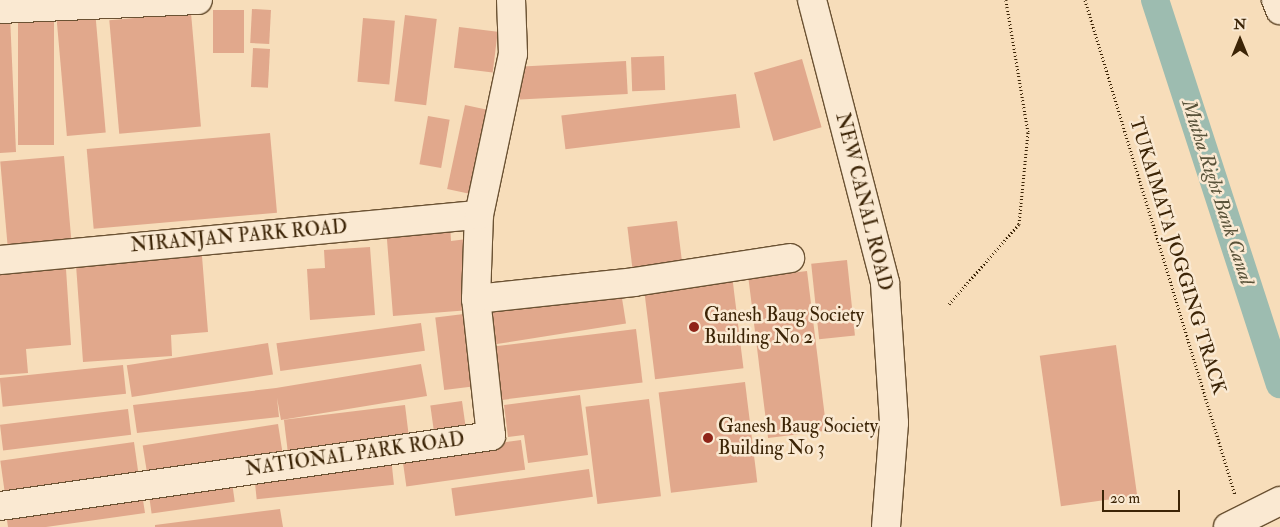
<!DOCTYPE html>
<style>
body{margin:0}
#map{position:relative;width:1280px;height:527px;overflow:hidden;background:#f7ddba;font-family:"IM FELL Double Pica",serif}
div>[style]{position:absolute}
.canal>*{height:28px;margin:-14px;padding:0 14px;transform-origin:14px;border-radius:14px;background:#9dbcb0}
.building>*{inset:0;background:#e1a88c;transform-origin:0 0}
.path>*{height:3px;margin-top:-1.5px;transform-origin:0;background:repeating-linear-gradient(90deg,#3c2406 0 1px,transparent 0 3.5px)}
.roads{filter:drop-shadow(1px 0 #6b5233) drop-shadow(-1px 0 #6b5233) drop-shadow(0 1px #6b5233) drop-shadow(0 -1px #6b5233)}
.minor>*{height:28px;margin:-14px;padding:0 14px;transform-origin:14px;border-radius:14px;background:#fae9d2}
.tertiary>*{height:28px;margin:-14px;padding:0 14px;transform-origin:14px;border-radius:14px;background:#fae9d2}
.dots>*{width:14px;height:14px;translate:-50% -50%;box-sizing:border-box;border:2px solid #fae9d2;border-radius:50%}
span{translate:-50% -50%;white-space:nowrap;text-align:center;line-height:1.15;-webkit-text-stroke:5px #fae9d2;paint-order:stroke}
.street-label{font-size:19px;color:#3c2406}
.poi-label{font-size:19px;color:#3c2406}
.left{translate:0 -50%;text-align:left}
.water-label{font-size:20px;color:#595239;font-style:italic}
.north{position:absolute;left:1215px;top:15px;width:50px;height:50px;-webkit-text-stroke:4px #fae9d2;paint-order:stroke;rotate:0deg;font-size:14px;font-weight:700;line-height:20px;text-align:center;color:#3c2406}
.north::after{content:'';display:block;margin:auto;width:18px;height:22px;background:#3c2406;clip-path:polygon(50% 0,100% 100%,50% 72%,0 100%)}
.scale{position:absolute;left:1102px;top:490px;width:78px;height:22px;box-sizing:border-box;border:2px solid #3c2406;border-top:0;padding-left:6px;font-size:15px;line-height:18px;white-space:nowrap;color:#3c2406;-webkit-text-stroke:4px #fae9d2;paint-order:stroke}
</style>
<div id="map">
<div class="canal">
<div style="left:1155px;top:0;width:404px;rotate:72deg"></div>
</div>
<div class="building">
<div style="left:252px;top:9px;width:19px;height:34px;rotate:3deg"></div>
<div style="left:95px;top:10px;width:123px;height:39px;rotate:85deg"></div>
<div style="left:213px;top:10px;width:31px;height:43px"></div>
<div style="left:191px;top:13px;width:114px;height:82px;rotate:85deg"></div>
<div style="left:18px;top:15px;width:36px;height:130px"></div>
<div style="left:405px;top:15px;width:32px;height:87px;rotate:7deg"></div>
<div style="clip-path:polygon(0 16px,10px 16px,16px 152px,0 153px)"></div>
<div style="left:363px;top:18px;width:32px;height:64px;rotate:5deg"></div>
<div style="left:459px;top:27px;width:39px;height:41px;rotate:7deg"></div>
<div style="left:253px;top:48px;width:17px;height:39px;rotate:3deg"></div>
<div style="left:664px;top:56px;width:34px;height:33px;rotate:88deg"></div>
<div style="left:802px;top:59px;width:71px;height:50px;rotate:74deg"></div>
<div style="left:626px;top:61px;width:33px;height:108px;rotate:87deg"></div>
<div style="left:736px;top:94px;width:34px;height:176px;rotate:83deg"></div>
<div style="left:465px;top:105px;width:30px;height:86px;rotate:12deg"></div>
<div style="left:428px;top:116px;width:22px;height:49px;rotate:10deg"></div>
<div style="left:270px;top:133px;width:80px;height:184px;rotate:85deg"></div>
<div style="left:64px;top:156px;width:85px;height:64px;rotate:85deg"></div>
<div style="left:677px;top:221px;width:48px;height:50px;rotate:83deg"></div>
<div style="clip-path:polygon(450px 223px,451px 241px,467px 239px,470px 310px,393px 316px,386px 227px)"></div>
<div style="clip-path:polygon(370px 247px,375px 315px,310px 320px,307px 269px,325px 268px,324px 250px)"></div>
<div style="clip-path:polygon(202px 256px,208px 332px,171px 335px,172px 356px,83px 362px,76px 265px)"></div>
<div style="left:847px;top:260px;width:76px;height:36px;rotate:84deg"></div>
<div style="clip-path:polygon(66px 269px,71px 345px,26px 349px,28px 373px,0 375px,0 274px)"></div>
<div style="left:807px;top:271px;width:161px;height:59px;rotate:83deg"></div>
<div style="left:732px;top:275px;width:94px;height:89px;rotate:83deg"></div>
<div style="left:621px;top:292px;width:32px;height:139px;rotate:81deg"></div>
<div style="left:472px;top:313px;width:73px;height:37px;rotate:83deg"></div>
<div style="left:421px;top:323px;width:28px;height:146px;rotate:82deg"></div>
<div style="left:636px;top:329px;width:54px;height:148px;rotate:83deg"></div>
<div style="left:268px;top:343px;width:32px;height:143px;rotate:81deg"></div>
<div style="left:1116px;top:345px;width:152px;height:77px;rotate:82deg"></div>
<div style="clip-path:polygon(421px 364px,427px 396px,281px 420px,277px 398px,279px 417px,137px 433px,133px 405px,276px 388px)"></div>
<div style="left:123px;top:365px;width:29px;height:124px;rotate:84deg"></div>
<div style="left:745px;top:382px;width:101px;height:87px;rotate:83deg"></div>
<div style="clip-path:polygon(580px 395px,588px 455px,528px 463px,524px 435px,508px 437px,504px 405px)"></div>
<div style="left:649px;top:399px;width:98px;height:64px;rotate:83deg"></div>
<div style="left:462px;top:401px;width:30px;height:32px;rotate:82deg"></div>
<div style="left:405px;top:405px;width:32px;height:122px;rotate:83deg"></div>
<div style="left:128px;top:409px;width:26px;height:129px;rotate:83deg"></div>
<div style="left:278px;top:424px;width:30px;height:137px;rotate:81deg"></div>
<div style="left:521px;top:440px;width:30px;height:120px;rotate:82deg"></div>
<div style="left:134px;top:442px;width:30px;height:135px;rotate:82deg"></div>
<div style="left:391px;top:457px;width:28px;height:138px;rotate:84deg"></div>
<div style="left:589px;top:469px;width:28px;height:139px;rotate:82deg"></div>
<div style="left:231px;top:475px;width:27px;height:84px;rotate:82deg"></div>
<div style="clip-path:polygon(141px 487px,145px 513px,46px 527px,8px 527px,5px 506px)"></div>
<div style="clip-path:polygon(280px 509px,283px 527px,155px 527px,155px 525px)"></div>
</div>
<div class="path">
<div style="left:1085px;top:0;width:517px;rotate:73.14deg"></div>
<div style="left:949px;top:304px;width:106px;rotate:-48.8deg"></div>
<div style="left:1019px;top:224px;width:92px;rotate:-84.4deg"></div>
<div style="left:1028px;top:132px;width:134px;rotate:-99.5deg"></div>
</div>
<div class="roads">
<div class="minor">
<div style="left:0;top:9px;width:198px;rotate:-2.6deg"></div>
<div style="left:0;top:260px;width:481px;rotate:-5.4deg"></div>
<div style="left:476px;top:299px;width:159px;rotate:-6.1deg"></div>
<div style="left:634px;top:282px;width:158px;rotate:-8.7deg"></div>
<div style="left:0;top:506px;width:496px;rotate:-8.1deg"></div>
<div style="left:491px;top:436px;width:138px;rotate:-96.2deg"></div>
<div style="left:476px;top:299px;width:84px;rotate:-88deg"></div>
<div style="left:479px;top:215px;width:165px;rotate:-78.1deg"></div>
<div style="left:513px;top:54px;width:54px;rotate:-92.1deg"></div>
</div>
<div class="tertiary">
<div style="left:812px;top:0;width:292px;rotate:75.5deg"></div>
<div style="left:885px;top:283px;width:140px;rotate:86.3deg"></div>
<div style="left:894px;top:423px;width:104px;rotate:94.4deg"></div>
<div style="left:1276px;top:0;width:11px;rotate:68deg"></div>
<div style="left:1228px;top:527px;width:58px;rotate:-26.6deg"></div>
</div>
</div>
<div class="dots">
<div style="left:694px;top:327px;background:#8f2418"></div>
<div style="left:708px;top:438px;background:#8f2418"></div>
</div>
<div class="street-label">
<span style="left:863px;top:202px;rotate:76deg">NEW CANAL ROAD</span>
<span style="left:239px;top:237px;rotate:-5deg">NIRANJAN PARK ROAD</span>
<span style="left:1177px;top:256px;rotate:73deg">TUKAIMATA JOGGING TRACK</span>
<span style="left:355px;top:455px;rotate:-8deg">NATIONAL PARK ROAD</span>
</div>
<div class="poi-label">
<span class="left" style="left:704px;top:327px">Ganesh Baug Society<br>Building No 2</span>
<span class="left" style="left:718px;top:438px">Ganesh Baug Society<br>Building No 3</span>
</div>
<div class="water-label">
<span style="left:1218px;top:192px;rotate:72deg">Mutha Right Bank Canal</span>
</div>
<div class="north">N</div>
<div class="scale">20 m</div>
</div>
